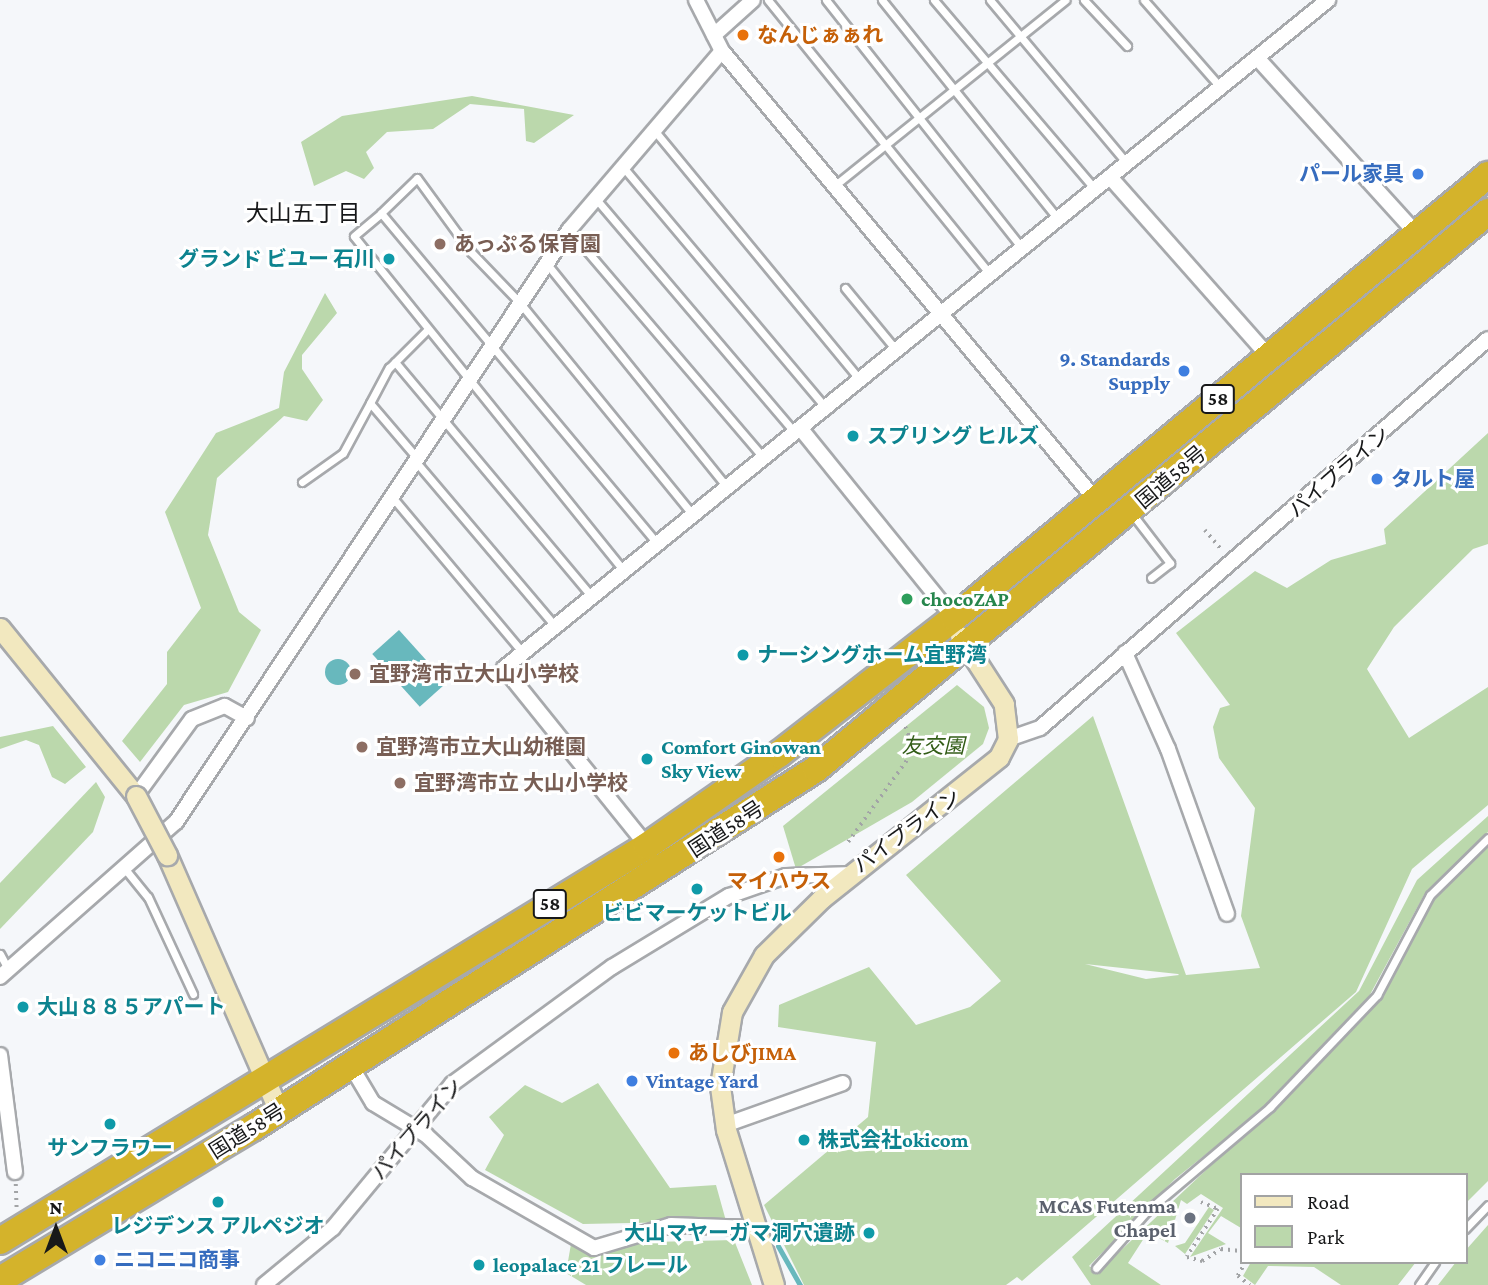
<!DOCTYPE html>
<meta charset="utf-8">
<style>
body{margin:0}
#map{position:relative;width:1488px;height:1285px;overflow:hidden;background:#f5f7fa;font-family:"Crimson Pro","Noto Sans JP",serif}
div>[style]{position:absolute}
.green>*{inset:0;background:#bbd8ac}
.water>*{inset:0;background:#68b8bd;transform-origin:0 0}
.round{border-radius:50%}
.stream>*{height:5px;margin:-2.5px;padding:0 2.5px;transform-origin:2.5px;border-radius:2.5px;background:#68b8bd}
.path>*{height:3.5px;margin-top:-1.75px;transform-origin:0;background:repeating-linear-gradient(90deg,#a2a4a6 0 2px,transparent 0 7px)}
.roads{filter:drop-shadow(2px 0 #a7a9ac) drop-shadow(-2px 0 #a7a9ac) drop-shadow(0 2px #a7a9ac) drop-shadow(0 -2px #a7a9ac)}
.lane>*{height:7px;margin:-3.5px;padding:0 3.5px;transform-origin:3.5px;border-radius:3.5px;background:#fff}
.street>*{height:14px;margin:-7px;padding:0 7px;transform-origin:7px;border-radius:7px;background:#fff}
.secondary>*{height:19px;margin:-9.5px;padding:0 9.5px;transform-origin:9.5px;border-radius:9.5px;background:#f2e8bf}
.highway>*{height:26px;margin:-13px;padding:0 13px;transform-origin:13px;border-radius:13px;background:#d4b32b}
.bridges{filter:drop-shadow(2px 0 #a7a9ac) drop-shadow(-2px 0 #a7a9ac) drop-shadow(0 2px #a7a9ac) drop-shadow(0 -2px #a7a9ac)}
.secondary-bridge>*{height:19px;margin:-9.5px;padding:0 9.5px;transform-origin:9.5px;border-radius:9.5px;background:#f2e8bf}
.dots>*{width:19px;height:19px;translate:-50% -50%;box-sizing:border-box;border:4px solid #fff;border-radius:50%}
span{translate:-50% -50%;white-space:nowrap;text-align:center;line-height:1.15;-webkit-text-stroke:6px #fff;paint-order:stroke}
.shield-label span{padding:2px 5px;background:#fff;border:2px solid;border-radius:5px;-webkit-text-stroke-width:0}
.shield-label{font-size:19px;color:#171819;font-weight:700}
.food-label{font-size:21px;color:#c56008;font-weight:700}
.left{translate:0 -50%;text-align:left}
.shop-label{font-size:21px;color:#366cbe;font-weight:700}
.right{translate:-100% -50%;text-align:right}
.education-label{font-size:21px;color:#785e54;font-weight:700}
.culture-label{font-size:21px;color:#0d838f;font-weight:700}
.street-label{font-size:21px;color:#171819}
.leisure-label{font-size:21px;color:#27864d;font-weight:700}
.park-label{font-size:21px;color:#335d18;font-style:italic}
.worship-label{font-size:21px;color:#5b616d;font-weight:700}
.neighbourhood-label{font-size:23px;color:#171819}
.legend{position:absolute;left:1240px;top:1173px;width:228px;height:91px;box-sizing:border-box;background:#fff;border:2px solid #a2a3a3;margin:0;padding:9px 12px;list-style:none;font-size:21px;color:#171819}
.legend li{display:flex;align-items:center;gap:14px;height:35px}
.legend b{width:35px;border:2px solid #a2a3a3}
.north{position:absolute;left:21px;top:1194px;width:70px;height:70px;-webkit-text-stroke:5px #fff;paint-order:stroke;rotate:0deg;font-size:19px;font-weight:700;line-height:28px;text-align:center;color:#171819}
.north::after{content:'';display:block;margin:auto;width:24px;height:32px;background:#171819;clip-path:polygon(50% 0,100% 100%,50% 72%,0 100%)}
</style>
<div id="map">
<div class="green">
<div style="clip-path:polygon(472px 96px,574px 115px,534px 143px,526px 141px,524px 109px,470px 104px,433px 129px,387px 132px,366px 152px,374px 168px,364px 179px,346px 171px,314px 186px,301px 142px,342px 116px)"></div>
<div style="clip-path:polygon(325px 293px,337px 313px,302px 355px,302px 369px,323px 400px,307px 421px,284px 416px,217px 478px,208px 535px,239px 612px,261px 630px,228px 692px,184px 705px,140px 762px,122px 741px,167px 684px,167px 652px,201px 608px,165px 512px,216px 433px,279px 408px,284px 372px)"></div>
<div style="clip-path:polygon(evenodd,1488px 433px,1488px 544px,1473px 549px,1394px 627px,1367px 669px,1409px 738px,1488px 687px,1488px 805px,1412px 869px,1356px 992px,1022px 1281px,1017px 1277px,1006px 1285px,804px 1285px,764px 1205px,868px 1117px,876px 1042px,778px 1027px,779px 1005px,869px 967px,916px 1025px,970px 1007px,1001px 981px,906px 875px,1093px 716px,1186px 975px,1260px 968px,1241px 916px,1255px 808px,1219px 758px,1213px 727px,1220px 708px,1230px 705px,1176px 633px,1255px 571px,1287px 588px,1331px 560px,1386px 544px,1384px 529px,1488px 433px,1085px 964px,1178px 974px,1179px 975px,1146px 979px,1085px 964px)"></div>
<div style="clip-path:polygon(957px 685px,984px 707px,989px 728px,983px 744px,912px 802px,796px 869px,783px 826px)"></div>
<div style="clip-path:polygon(53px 726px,86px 767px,65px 784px,52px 777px,39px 745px,26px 740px,0 749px,0 737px)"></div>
<div style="clip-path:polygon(96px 782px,105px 797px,93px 832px,0 929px,0 883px)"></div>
<div style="clip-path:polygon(1488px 816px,1488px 832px,1424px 895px,1366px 1002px,1270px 1103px,1175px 1179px,1089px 1266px,1098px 1272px,1331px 1052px,1381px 997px,1434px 896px,1488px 844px,1488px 1181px,1465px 1204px,1465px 1175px,1241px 1175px,1241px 1228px,1221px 1216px,1208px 1233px,1226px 1244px,1190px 1257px,1223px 1208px,1201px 1194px,1187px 1204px,1181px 1200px,1168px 1243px,1148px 1232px,1128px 1263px,1161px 1285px,1091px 1285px,1072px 1257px,1359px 991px,1417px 880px)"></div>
<div style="clip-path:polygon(598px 1083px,670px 1188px,716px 1185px,726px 1221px,583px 1224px,485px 1170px,504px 1135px,489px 1117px,525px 1085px,562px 1103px)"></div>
<div style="clip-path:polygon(1209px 1207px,1214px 1210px,1185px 1254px,1175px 1246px,1185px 1243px)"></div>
<div style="clip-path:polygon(1488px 1225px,1488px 1285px,1438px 1285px,1456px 1262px,1465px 1262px,1465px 1251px)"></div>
<div style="clip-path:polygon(734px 1240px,752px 1285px,586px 1285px,566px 1273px,571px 1244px)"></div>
<div style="clip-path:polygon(1251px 1262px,1416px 1262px,1398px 1285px,1341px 1285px,1314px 1267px,1268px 1266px,1255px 1285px,1243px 1276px)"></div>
</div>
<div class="water">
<div style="left:399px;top:630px;width:71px;height:36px;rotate:48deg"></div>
<div class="round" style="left:325px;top:659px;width:26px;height:26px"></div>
</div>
<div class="stream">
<div style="left:778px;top:1246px;width:45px;rotate:60.6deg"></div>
</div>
<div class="path">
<div style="left:1205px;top:530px;width:26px;rotate:50deg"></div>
<div style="left:848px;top:842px;width:105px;rotate:-54.3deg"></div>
<div style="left:909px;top:757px;width:15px;rotate:-82deg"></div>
<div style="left:911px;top:742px;width:18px;rotate:-112deg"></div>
<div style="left:16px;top:1184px;width:24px;rotate:88deg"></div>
<div style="left:1201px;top:1202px;width:18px;rotate:22deg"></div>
<div style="left:1218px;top:1209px;width:57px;rotate:122.9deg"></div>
<div style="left:1187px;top:1257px;width:16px;rotate:15deg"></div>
<div style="left:1202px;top:1261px;width:22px;rotate:-32deg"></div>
<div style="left:1221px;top:1249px;width:20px;rotate:6deg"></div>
<div style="left:1246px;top:1262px;width:16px;rotate:120deg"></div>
<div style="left:1238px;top:1276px;width:15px;rotate:37deg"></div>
</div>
<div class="roads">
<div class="lane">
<div style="left:768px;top:0;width:351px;rotate:51deg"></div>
<div style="left:826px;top:0;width:315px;rotate:51.7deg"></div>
<div style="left:882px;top:0;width:281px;rotate:51.2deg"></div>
<div style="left:934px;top:0;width:248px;rotate:49.6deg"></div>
<div style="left:990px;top:0;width:213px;rotate:50deg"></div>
<div style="left:1084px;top:0;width:63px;rotate:46.9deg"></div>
<div style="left:1144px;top:0;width:117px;rotate:48.8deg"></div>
<div style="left:654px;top:130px;width:325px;rotate:50.5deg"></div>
<div style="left:623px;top:167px;width:317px;rotate:49.9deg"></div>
<div style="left:834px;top:186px;width:297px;rotate:-38.8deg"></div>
<div style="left:596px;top:199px;width:307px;rotate:49.6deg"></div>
<div style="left:381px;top:213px;width:50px;rotate:-44.2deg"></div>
<div style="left:417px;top:178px;width:92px;rotate:53.9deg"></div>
<div style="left:471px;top:252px;width:71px;rotate:46.1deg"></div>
<div style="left:520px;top:303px;width:274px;rotate:50.8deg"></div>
<div style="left:569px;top:230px;width:299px;rotate:49.5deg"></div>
<div style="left:547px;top:264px;width:287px;rotate:51.1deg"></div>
<div style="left:845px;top:288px;width:82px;rotate:50.5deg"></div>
<div style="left:395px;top:362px;width:307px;rotate:50deg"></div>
<div style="left:417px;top:458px;width:72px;rotate:-130.5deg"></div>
<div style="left:370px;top:403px;width:40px;rotate:-62deg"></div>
<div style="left:389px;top:368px;width:55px;rotate:-45deg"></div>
<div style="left:416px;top:462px;width:215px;rotate:49.7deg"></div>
<div style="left:302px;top:482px;width:50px;rotate:-35.3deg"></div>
<div style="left:343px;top:453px;width:57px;rotate:-61.6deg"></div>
<div style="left:393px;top:498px;width:202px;rotate:50deg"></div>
<div style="left:1133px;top:515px;width:61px;rotate:52.4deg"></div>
<div style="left:1170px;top:563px;width:24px;rotate:142deg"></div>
<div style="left:624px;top:571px;width:430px;rotate:-128.9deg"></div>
<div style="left:354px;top:236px;width:35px;rotate:-40deg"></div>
<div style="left:381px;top:213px;width:432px;rotate:50.1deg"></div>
<div style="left:125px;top:869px;width:36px;rotate:51deg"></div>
<div style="left:148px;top:897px;width:107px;rotate:65.1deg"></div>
<div style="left:0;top:954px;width:17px;rotate:62deg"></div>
<div style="left:1465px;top:1229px;width:33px;rotate:-46deg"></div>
<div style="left:1096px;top:1268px;width:76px;rotate:-48.2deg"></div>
<div style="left:1147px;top:1211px;width:161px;rotate:-40.2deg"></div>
<div style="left:1270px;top:1107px;width:155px;rotate:-46.3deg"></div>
<div style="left:1377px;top:995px;width:113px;rotate:-62.1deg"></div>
<div style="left:1430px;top:895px;width:81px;rotate:-44.5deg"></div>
<div style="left:1419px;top:1285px;width:28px;rotate:-55deg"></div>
</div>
<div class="street">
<div style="left:696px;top:0;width:57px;rotate:63deg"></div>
<div style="left:722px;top:51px;width:583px;rotate:50.22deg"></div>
<div style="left:714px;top:35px;width:52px;rotate:-41.9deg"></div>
<div style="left:1259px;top:60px;width:235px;rotate:47.8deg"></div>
<div style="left:1110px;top:177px;width:240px;rotate:48.5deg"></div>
<div style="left:801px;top:429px;width:243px;rotate:51deg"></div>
<div style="left:1125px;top:653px;width:105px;rotate:65.9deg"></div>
<div style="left:1168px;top:749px;width:175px;rotate:70.3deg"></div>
<div style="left:1008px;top:739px;width:34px;rotate:-19deg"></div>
<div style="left:1040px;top:728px;width:593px;rotate:-40.97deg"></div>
<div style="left:136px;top:796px;width:95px;rotate:-54deg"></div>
<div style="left:192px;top:719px;width:35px;rotate:-22deg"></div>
<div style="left:225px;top:706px;width:25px;rotate:29deg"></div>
<div style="left:647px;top:846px;width:228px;rotate:-128.8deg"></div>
<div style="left:504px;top:668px;width:1061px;rotate:-39.03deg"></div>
<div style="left:0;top:977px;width:235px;rotate:-41.4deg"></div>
<div style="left:176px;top:822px;width:711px;rotate:-56.42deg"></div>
<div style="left:569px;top:230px;width:235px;rotate:-49.5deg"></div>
<div style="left:0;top:1055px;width:118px;rotate:82.7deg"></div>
<div style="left:351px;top:1066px;width:43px;rotate:59.3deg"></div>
<div style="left:373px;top:1103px;width:62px;rotate:31.1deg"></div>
<div style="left:426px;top:1135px;width:63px;rotate:43.1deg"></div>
<div style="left:472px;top:1178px;width:141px;rotate:29.8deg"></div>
<div style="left:594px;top:1248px;width:80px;rotate:-16.6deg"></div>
<div style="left:671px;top:1225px;width:82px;rotate:2.1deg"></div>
<div style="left:725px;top:1125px;width:125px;rotate:-19.6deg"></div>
<div style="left:264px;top:1285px;width:89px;rotate:-39.6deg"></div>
<div style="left:333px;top:1228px;width:187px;rotate:-50.4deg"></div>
<div style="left:452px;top:1084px;width:198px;rotate:-36.2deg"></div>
<div style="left:612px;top:967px;width:137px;rotate:-31.3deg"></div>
<div style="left:729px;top:896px;width:60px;rotate:-19.3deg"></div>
<div style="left:786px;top:876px;width:68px;rotate:-1.7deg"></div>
</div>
<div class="secondary">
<div style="left:0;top:628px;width:216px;rotate:51deg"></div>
<div style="left:167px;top:855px;width:279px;rotate:66.4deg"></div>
<div style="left:774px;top:1285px;width:162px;rotate:-107.2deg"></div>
<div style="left:726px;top:1130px;width:44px;rotate:-97.8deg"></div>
<div style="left:720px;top:1086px;width:75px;rotate:-80.8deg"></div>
<div style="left:732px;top:1012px;width:65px;rotate:-60.7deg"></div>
<div style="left:764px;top:955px;width:81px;rotate:-44.5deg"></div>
<div style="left:822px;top:898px;width:226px;rotate:-38.5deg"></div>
<div style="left:999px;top:757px;width:20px;rotate:-63deg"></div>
<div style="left:1008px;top:739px;width:35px;rotate:-97deg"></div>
<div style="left:1004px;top:704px;width:81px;rotate:-122.9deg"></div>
</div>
<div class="highway">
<div style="left:0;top:1241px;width:758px;rotate:-31.4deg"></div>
<div style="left:647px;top:846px;width:161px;rotate:-34.9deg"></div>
<div style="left:779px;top:754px;width:222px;rotate:-37.9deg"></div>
<div style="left:954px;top:618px;width:694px;rotate:-39.68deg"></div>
<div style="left:0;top:1280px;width:297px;rotate:-31.1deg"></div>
<div style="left:254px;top:1127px;width:666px;rotate:-32.5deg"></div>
<div style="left:816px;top:769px;width:873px;rotate:-39.65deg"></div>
</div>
</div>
<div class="bridges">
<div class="secondary-bridge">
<div style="left:136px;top:796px;width:67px;rotate:62.3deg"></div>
</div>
</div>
<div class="dots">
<div style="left:743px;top:35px;background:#e8710a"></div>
<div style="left:1418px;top:174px;background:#3f7fe0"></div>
<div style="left:440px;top:244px;background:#8d6e63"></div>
<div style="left:389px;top:259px;background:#0f9aa8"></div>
<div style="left:1184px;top:371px;background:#3f7fe0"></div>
<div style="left:853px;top:436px;background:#0f9aa8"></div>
<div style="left:1377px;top:479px;background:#3f7fe0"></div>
<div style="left:907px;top:599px;background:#2e9e5b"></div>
<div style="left:743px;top:655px;background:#0f9aa8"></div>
<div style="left:355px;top:674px;background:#8d6e63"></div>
<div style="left:362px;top:747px;background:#8d6e63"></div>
<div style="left:647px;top:759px;background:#0f9aa8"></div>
<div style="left:400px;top:783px;background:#8d6e63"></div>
<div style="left:779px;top:857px;background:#e8710a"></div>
<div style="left:697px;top:889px;background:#0f9aa8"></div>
<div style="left:23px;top:1007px;background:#0f9aa8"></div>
<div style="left:674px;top:1053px;background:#e8710a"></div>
<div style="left:632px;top:1081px;background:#3f7fe0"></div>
<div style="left:110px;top:1124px;background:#0f9aa8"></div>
<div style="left:804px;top:1140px;background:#0f9aa8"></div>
<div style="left:218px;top:1202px;background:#0f9aa8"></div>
<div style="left:1190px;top:1218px;background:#6b7280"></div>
<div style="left:869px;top:1233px;background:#0f9aa8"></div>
<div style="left:100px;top:1260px;background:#3f7fe0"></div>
<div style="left:479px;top:1265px;background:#0f9aa8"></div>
</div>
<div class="shield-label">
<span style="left:1218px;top:399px">58</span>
<span style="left:550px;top:904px">58</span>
</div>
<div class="food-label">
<span class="left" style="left:757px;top:35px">なんじぁぁれ</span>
<span style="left:779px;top:881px">マイハウス</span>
<span class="left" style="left:688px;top:1053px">あしびJIMA</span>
</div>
<div class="shop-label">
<span class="right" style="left:1404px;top:174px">パール家具</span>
<span class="right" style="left:1170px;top:371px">9. Standards<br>Supply</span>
<span class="left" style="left:1391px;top:479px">タルト屋</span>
<span class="left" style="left:646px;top:1081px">Vintage Yard</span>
<span class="left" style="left:114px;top:1260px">ニコニコ商事</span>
</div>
<div class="education-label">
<span class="left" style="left:454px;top:244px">あっぷる保育園</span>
<span class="left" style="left:369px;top:674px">宜野湾市立大山小学校</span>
<span class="left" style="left:376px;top:747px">宜野湾市立大山幼稚園</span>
<span class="left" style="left:414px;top:783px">宜野湾市立 大山小学校</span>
</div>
<div class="culture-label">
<span class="right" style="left:375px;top:259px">グランド ビユー 石川</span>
<span class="left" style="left:867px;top:436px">スプリング ヒルズ</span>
<span class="left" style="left:757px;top:655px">ナーシングホーム宜野湾</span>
<span class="left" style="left:661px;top:759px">Comfort Ginowan<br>Sky View</span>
<span style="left:697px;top:913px">ビビマーケットビル</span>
<span class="left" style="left:37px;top:1007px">大山８８５アパート</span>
<span class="left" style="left:818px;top:1140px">株式会社okicom</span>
<span style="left:110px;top:1148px">サンフラワー</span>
<span style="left:218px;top:1226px">レジデンス アルペジオ</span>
<span class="right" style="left:855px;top:1233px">大山マヤーガマ洞穴遺跡</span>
<span class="left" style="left:493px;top:1265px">leopalace 21 フレール</span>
</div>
<div class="street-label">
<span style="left:1339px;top:472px;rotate:-41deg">パイプライン</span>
<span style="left:1171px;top:477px;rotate:-40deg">国道58号</span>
<span style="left:726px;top:829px;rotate:-33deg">国道58号</span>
<span style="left:907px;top:831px;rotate:-36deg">パイプライン</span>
<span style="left:417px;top:1129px;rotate:-49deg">パイプライン</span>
<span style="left:247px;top:1131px;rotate:-32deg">国道58号</span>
</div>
<div class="leisure-label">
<span class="left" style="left:921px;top:599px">chocoZAP</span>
</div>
<div class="park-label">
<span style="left:933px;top:746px">友交園</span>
</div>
<div class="worship-label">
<span class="right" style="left:1176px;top:1218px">MCAS Futenma<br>Chapel</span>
</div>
<div class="neighbourhood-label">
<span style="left:303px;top:213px">大山五丁目</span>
</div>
<ul class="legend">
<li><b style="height:9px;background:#f2e8bf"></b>Road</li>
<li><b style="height:19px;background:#bbd8ac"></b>Park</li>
</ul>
<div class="north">N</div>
</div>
